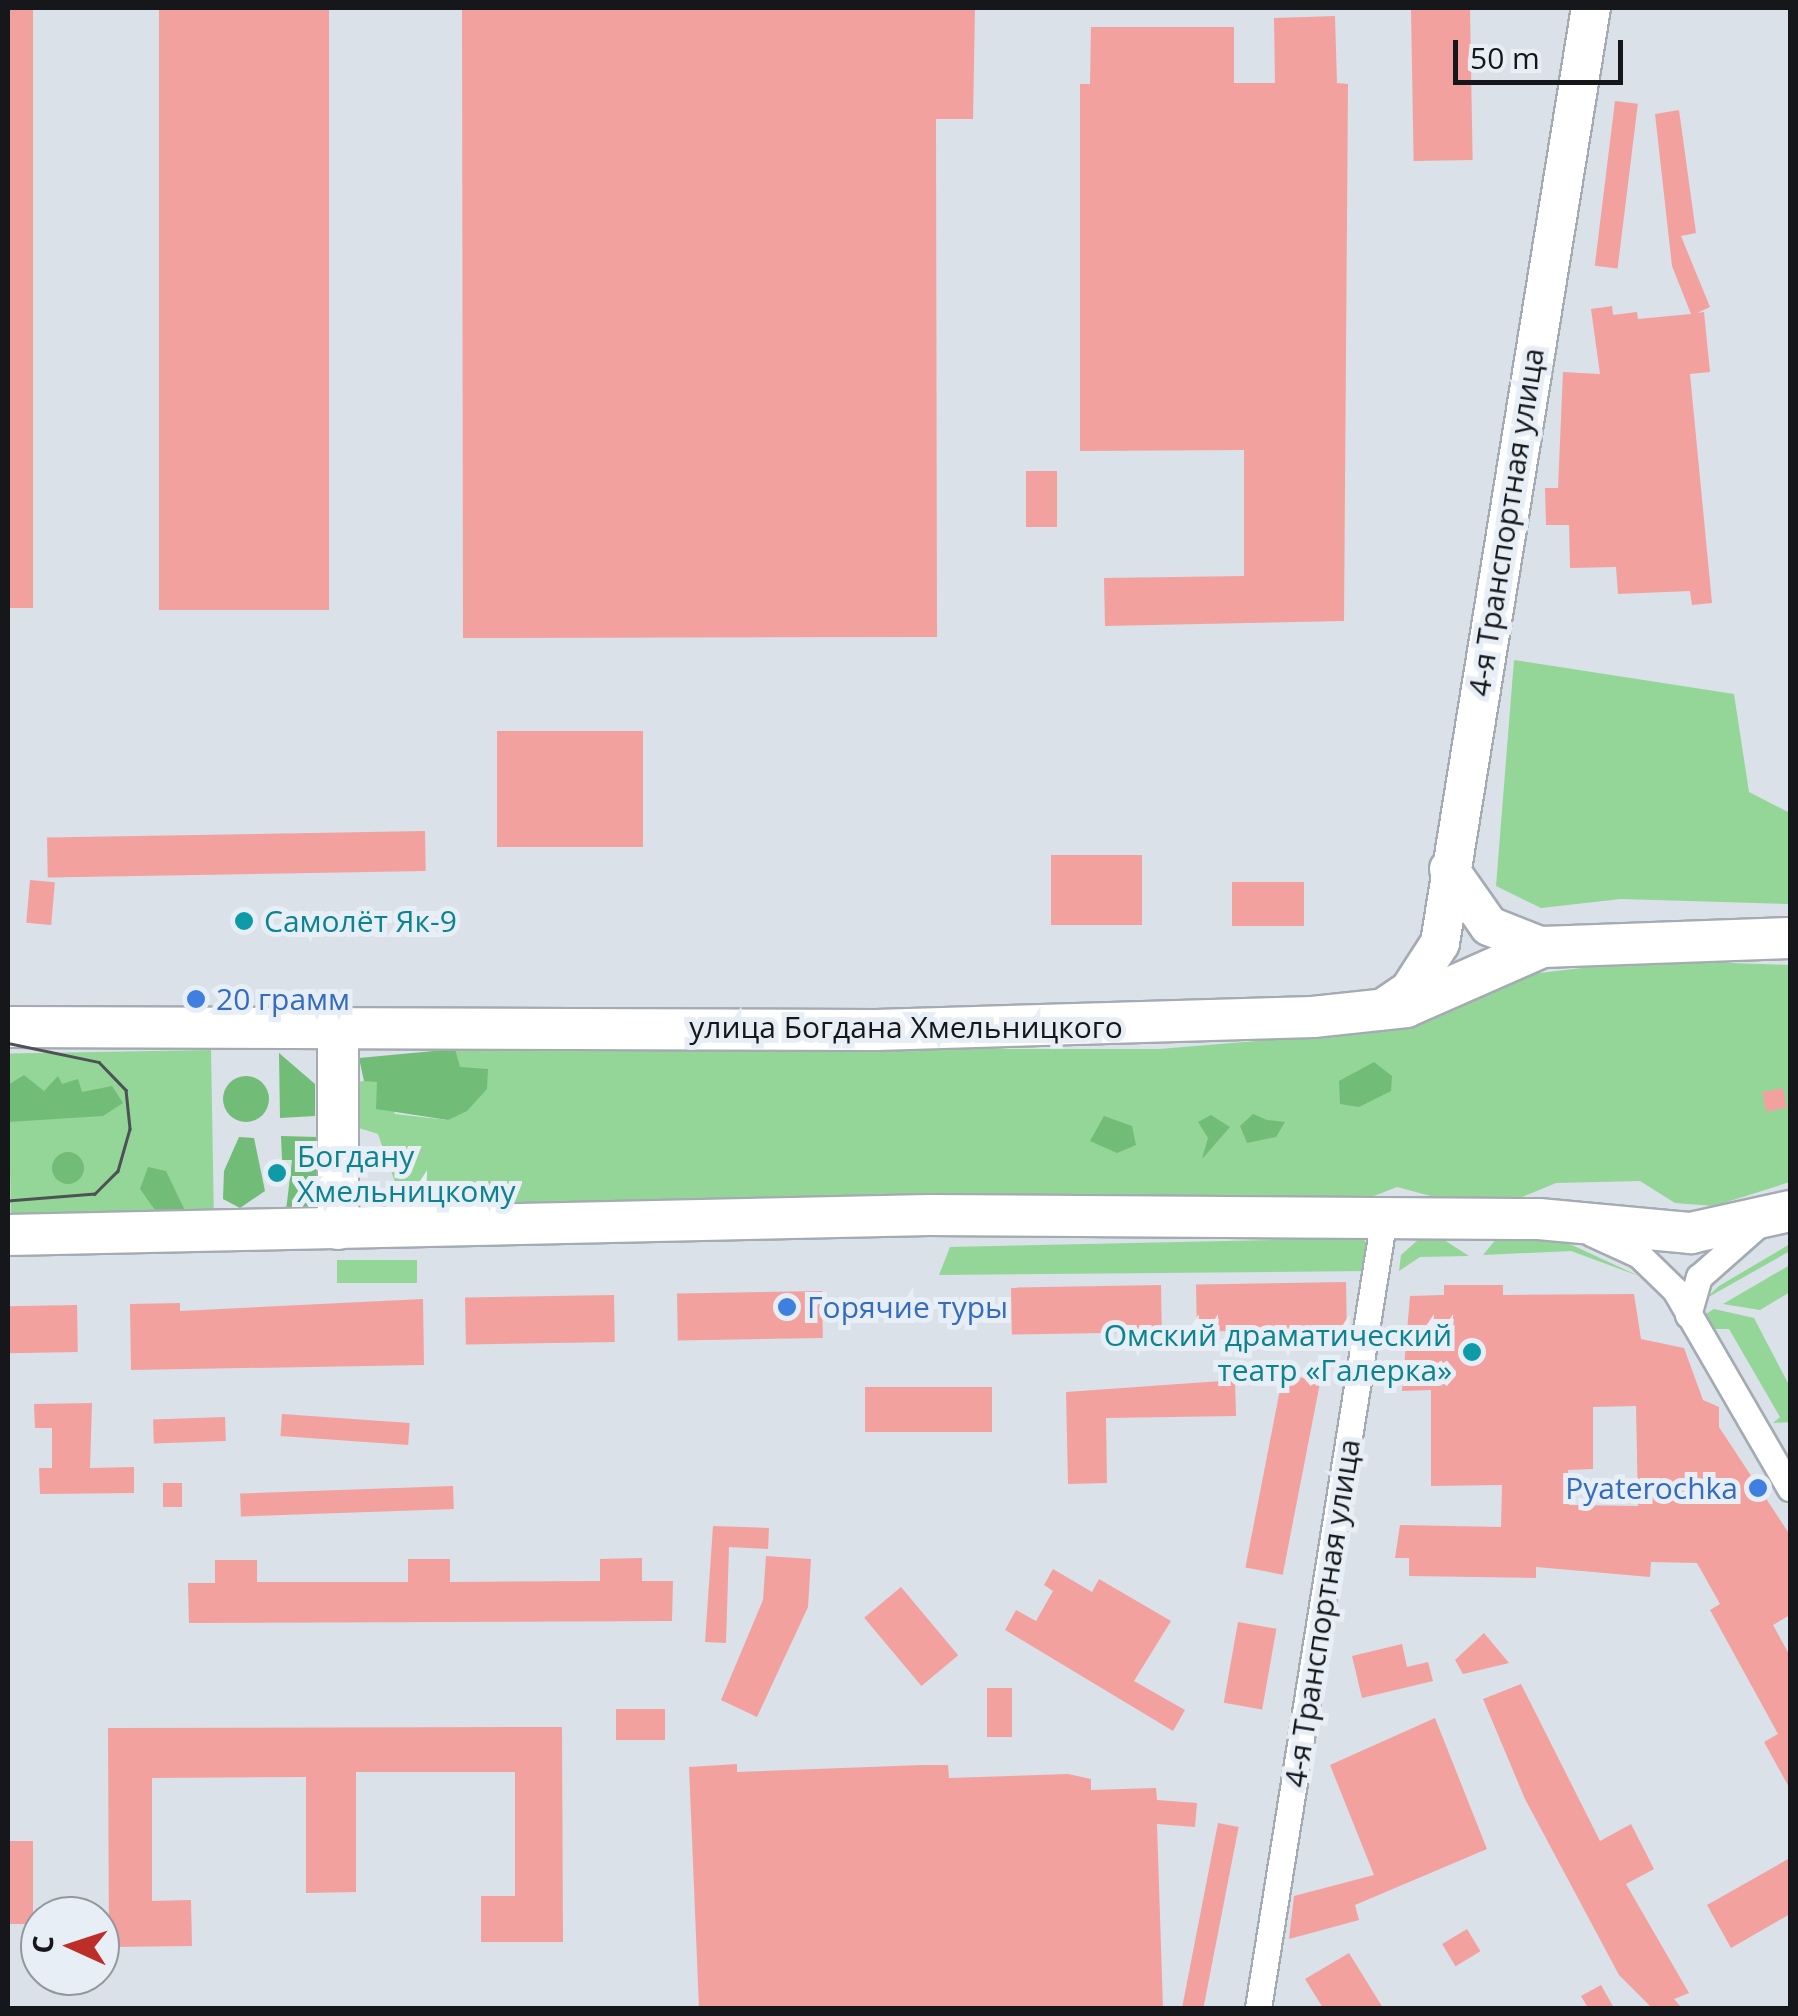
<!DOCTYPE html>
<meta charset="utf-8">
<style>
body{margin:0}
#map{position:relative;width:1798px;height:2016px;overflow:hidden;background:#dae1e8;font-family:"Open Sans",sans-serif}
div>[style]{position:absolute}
.green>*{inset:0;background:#94d698;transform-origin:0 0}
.forest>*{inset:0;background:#71bc77}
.round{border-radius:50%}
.building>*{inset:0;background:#f3a19f;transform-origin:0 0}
.roads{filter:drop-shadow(2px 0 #a5abb2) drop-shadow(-2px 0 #a5abb2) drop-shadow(0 2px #a5abb2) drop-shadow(0 -2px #a5abb2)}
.street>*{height:25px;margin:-12.5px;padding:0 12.5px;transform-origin:12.5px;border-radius:12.5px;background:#fff}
.secondary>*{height:38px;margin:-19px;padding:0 19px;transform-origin:19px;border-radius:19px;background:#fff}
.primary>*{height:40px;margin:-20px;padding:0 20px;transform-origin:20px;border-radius:20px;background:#fff}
.tram>*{height:2.5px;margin:-1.25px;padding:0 1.25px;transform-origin:1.25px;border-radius:1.25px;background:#4e5155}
.dots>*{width:28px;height:28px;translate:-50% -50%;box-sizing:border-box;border:5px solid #e7eef5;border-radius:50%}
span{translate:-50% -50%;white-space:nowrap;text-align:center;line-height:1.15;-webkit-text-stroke:10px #e7eef5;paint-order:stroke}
.street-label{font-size:30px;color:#15171a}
.culture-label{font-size:30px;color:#0d838f}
.left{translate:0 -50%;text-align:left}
.right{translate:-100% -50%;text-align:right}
.shop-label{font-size:30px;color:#366cbe}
.frame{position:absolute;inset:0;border:10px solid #15171a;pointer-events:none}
.north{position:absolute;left:20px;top:1896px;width:100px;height:100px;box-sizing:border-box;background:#e7eef5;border:2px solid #93989d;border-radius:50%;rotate:273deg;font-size:28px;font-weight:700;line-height:40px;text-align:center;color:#15171a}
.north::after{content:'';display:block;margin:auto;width:35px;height:45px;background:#bd2e29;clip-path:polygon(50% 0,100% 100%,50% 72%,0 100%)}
.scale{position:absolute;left:1453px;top:40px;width:170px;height:45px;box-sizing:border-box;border:5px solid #15171a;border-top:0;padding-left:12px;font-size:30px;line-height:35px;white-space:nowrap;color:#15171a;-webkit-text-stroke:8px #e7eef5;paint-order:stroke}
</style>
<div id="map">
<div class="green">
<div style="clip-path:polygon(1514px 660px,1734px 694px,1749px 792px,1790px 813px,1790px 904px,1621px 899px,1541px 908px,1496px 886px)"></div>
<div style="clip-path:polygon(1651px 960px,1790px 965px,1790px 1182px,1714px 1206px,1675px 1203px,1640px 1181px,1556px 1183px,1520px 1198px,1442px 1199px,1397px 1187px,1374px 1196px,407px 1216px,378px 1134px,359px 1128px,356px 1082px,364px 1081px,377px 1081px,395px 1114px,448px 1120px,455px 1049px,1159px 1049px,1403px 1029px,1521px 975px)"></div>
<div style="left:211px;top:1050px;width:166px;height:203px;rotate:89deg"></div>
<div style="clip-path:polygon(1438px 1236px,1469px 1256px,1420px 1257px,1399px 1271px,1401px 1255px,1419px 1239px)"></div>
<div style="clip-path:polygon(1363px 1238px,1372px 1252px,1367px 1271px,939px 1275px,950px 1247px)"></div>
<div style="clip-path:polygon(1497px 1238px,1561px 1240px,1639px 1276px,1571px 1251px,1483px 1255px)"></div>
<div style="clip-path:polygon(1790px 1244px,1790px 1251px,1705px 1299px,1719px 1286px)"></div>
<div style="left:337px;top:1260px;width:80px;height:23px"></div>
<div style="clip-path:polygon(1790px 1265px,1790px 1292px,1760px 1310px,1723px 1304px)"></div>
<div style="clip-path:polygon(1714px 1309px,1754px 1318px,1790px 1387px,1790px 1422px,1773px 1423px,1780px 1417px,1729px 1329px,1712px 1329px,1704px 1315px)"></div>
</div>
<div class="forest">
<div style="clip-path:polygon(455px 1049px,460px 1067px,488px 1069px,487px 1089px,467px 1111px,448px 1120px,376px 1109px,377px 1082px,364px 1081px,359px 1058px)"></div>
<div style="clip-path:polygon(279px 1053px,315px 1084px,315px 1116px,280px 1118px)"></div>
<div style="clip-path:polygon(1374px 1062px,1392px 1076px,1391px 1091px,1359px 1107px,1340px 1104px,1339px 1081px)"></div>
<div style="clip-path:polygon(24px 1075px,44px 1091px,58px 1076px,62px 1084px,78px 1079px,82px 1092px,112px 1086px,123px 1103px,103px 1116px,8px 1122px,8px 1085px)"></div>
<div class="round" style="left:223px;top:1076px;width:46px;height:46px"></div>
<div style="clip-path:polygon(1253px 1114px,1267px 1120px,1285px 1122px,1276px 1137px,1247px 1143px,1240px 1126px)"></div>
<div style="clip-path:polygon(1211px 1115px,1230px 1127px,1202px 1159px,1208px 1138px,1198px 1122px)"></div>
<div style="clip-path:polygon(1104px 1116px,1132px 1126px,1136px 1145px,1117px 1153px,1090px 1141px)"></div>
<div style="clip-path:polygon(281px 1136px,317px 1137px,317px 1220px,285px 1219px,292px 1160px,282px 1160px)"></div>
<div style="clip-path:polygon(254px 1138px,265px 1191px,240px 1208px,223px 1199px,224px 1171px,239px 1137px)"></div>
<div class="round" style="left:52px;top:1152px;width:32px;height:32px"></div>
<div style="clip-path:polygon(148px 1167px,166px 1171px,189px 1219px,160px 1217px,140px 1189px)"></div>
</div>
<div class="building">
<div style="left:8px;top:8px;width:25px;height:600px"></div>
<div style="left:159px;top:8px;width:170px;height:602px"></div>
<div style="clip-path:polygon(462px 8px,975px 8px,973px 119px,936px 119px,937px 637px,463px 638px)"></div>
<div style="left:1470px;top:9px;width:151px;height:59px;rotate:89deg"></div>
<div style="clip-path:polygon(1335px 16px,1337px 83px,1348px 84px,1344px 621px,1105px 626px,1104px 578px,1244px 576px,1244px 450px,1080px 451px,1080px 84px,1090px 84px,1091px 27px,1234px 27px,1234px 83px,1275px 83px,1274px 18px)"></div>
<div style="left:1615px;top:101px;width:23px;height:166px;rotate:7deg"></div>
<div style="clip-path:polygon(1679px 110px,1696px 233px,1681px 236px,1710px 307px,1697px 313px,1704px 312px,1710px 372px,1690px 374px,1712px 603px,1692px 605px,1690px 591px,1618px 594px,1616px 567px,1570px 568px,1569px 525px,1546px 525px,1545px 488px,1558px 488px,1563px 372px,1600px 374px,1591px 309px,1612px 306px,1613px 315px,1637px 312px,1638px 319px,1691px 314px,1672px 266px,1655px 114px)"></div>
<div style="left:1026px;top:471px;width:31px;height:56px"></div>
<div style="left:643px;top:731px;width:116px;height:146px;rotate:90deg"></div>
<div style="left:425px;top:831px;width:40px;height:378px;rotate:89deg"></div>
<div style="left:1142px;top:855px;width:70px;height:91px;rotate:90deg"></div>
<div style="left:30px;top:880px;width:25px;height:43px;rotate:5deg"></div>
<div style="left:1232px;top:882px;width:72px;height:44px"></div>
<div style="left:1783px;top:1088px;width:20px;height:21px;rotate:79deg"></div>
<div style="left:1346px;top:1282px;width:47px;height:150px;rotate:89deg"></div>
<div style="left:1161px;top:1285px;width:47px;height:150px;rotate:89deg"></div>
<div style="clip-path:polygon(evenodd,1444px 1285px,1503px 1285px,1503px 1295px,1634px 1294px,1641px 1339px,1684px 1348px,1703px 1400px,1719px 1407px,1719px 1427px,1790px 1535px,1790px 1615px,1773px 1625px,1790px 1656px,1790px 1789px,1764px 1742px,1778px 1734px,1710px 1610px,1720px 1604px,1697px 1563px,1651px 1562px,1650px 1577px,1536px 1567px,1536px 1578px,1409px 1576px,1409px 1558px,1395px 1558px,1400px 1525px,1501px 1527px,1502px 1485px,1431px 1486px,1431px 1390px,1402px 1391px,1410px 1296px,1444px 1295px,1444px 1285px,1636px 1406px,1638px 1506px,1569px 1505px,1568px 1470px,1593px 1469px,1593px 1407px,1636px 1406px)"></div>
<div style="left:822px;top:1291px;width:47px;height:145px;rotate:89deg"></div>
<div style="left:614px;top:1295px;width:47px;height:149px;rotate:89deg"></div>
<div style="clip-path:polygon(423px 1299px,424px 1365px,131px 1370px,130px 1304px,180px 1303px,180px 1311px)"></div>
<div style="left:77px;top:1305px;width:47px;height:69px;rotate:89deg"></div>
<div style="left:1283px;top:1374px;width:38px;height:197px;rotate:11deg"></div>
<div style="clip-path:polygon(1235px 1380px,1236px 1416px,1106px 1418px,1107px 1483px,1068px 1484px,1066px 1392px)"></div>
<div style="left:992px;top:1387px;width:45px;height:127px;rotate:90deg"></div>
<div style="clip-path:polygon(92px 1403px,90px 1468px,134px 1467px,134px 1493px,40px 1494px,39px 1468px,52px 1468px,52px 1428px,35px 1428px,34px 1404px)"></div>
<div style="left:282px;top:1414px;width:128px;height:22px;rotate:4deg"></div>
<div style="left:225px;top:1417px;width:24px;height:72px;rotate:88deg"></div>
<div style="left:163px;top:1483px;width:19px;height:24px"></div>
<div style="left:453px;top:1486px;width:23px;height:213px;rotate:88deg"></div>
<div style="clip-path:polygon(713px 1526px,769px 1528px,768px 1549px,729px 1547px,726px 1643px,705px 1642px)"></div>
<div style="clip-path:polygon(766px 1556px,811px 1559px,808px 1607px,757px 1717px,721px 1700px,763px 1600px)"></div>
<div style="clip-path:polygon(642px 1558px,642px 1581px,673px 1581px,672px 1621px,189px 1623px,188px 1583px,215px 1583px,215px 1560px,257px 1560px,257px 1582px,408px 1582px,408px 1559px,450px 1559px,450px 1582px,600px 1581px,600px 1559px)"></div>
<div style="clip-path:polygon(1053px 1569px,1092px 1592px,1099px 1579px,1171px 1621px,1134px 1681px,1185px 1710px,1173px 1731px,1005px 1630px,1016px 1610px,1036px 1621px,1053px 1591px,1044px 1585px)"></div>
<div style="left:901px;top:1587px;width:89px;height:48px;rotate:50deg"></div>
<div style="left:1238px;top:1622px;width:39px;height:82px;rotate:10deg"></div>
<div style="clip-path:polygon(1484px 1633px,1509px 1663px,1463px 1674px,1455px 1660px)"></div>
<div style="clip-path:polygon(1402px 1644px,1407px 1667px,1428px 1662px,1433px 1681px,1362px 1698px,1352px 1656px)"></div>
<div style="clip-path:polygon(1521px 1684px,1600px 1841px,1631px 1824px,1654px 1869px,1626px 1884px,1689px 1993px,1674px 1999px,1682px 2008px,1652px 2008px,1619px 1975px,1525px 1799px,1483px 1699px)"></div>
<div style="left:987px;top:1688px;width:25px;height:49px"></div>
<div style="left:616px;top:1709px;width:49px;height:31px"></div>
<div style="clip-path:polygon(1435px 1718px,1487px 1849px,1355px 1905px,1359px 1920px,1289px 1939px,1294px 1896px,1374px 1875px,1330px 1765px)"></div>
<div style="clip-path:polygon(562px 1727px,563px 1942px,481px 1942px,481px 1896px,515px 1896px,515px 1772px,356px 1772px,356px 1892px,306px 1893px,306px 1777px,152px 1778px,152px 1901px,191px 1900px,192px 1946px,109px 1947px,108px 1728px)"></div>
<div style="clip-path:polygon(737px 1764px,737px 1772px,923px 1765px,948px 1765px,949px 1778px,1068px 1774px,1091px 1779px,1091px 1790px,1156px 1788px,1157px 1800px,1197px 1803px,1195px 1827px,1157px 1824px,1163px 2008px,699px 2008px,689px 1767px)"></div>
<div style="left:1218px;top:1823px;width:21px;height:188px;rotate:11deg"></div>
<div style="left:33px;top:1841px;width:83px;height:25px;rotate:90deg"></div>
<div style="clip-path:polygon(1790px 1858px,1790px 1914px,1731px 1948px,1707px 1905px)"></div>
<div style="left:1467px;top:1929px;width:26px;height:29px;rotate:59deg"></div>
<div style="clip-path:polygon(1349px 1953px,1383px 2008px,1323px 2008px,1305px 1979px)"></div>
<div style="clip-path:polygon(1601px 1985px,1614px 2008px,1588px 2008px,1581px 1996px)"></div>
</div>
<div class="roads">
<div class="street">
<div style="left:1593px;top:1234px;width:51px;rotate:24.5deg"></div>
<div style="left:1639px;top:1255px;width:50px;rotate:44.2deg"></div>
<div style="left:1675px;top:1290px;width:229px;rotate:59.9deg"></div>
<div style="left:1688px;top:1315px;width:40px;rotate:-74deg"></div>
<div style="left:1699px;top:1277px;width:80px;rotate:-41.5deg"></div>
<div style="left:1258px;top:2008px;width:801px;rotate:-80.95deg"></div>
</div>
<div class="secondary">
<div style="left:1449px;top:869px;width:70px;rotate:54.9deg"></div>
<div style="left:1489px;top:926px;width:57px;rotate:21.6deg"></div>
<div style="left:1379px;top:1011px;width:36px;rotate:-34deg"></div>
<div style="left:1409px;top:991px;width:57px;rotate:-57.1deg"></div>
<div style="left:1440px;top:943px;width:947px;rotate:-80.83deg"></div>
</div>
<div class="primary">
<div style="left:338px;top:1024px;width:205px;rotate:90deg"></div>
<div style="left:8px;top:1027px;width:868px;rotate:0.2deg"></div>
<div style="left:876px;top:1030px;width:437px;rotate:-1.7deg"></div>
<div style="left:1313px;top:1017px;width:94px;rotate:-6.1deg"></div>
<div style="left:1406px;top:1007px;width:149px;rotate:-23.8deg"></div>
<div style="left:1542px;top:947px;width:248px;rotate:-2.1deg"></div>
<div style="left:8px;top:1235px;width:921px;rotate:-1.24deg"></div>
<div style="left:929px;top:1215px;width:610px;rotate:0.38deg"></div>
<div style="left:1539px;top:1219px;width:153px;rotate:5.3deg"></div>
<div style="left:1691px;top:1233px;width:101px;rotate:-12.5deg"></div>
</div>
</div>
<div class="tram">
<div style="left:8px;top:1043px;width:93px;rotate:11.8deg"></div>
<div style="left:99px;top:1062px;width:39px;rotate:46deg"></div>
<div style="left:126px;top:1090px;width:39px;rotate:84deg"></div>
<div style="left:130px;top:1129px;width:44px;rotate:105.9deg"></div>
<div style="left:118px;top:1171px;width:33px;rotate:135deg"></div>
<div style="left:95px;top:1194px;width:87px;rotate:175.4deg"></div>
</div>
<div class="dots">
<div style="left:244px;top:921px;background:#0f9aa8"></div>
<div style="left:196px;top:999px;background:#3f7fe0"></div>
<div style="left:277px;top:1173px;background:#0f9aa8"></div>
<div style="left:787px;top:1307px;background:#3f7fe0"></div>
<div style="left:1472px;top:1352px;background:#0f9aa8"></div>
<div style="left:1758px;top:1488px;background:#3f7fe0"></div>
</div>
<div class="street-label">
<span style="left:1506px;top:522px;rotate:-81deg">4-я Транспортная улица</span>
<span style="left:906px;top:1027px">улица Богдана Хмельницкого</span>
<span style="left:1322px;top:1613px;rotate:-81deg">4-я Транспортная улица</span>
</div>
<div class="culture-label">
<span class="left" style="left:264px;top:921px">Самолёт Як-9</span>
<span class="left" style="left:297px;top:1173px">Богдану<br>Хмельницкому</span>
<span class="right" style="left:1452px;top:1352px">Омский драматический<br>театр «Галерка»</span>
</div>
<div class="shop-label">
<span class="left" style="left:216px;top:999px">20 грамм</span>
<span class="left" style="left:807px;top:1307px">Горячие туры</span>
<span class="right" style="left:1738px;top:1488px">Pyaterochka</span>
</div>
<div class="frame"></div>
<div class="north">С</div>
<div class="scale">50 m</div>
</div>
